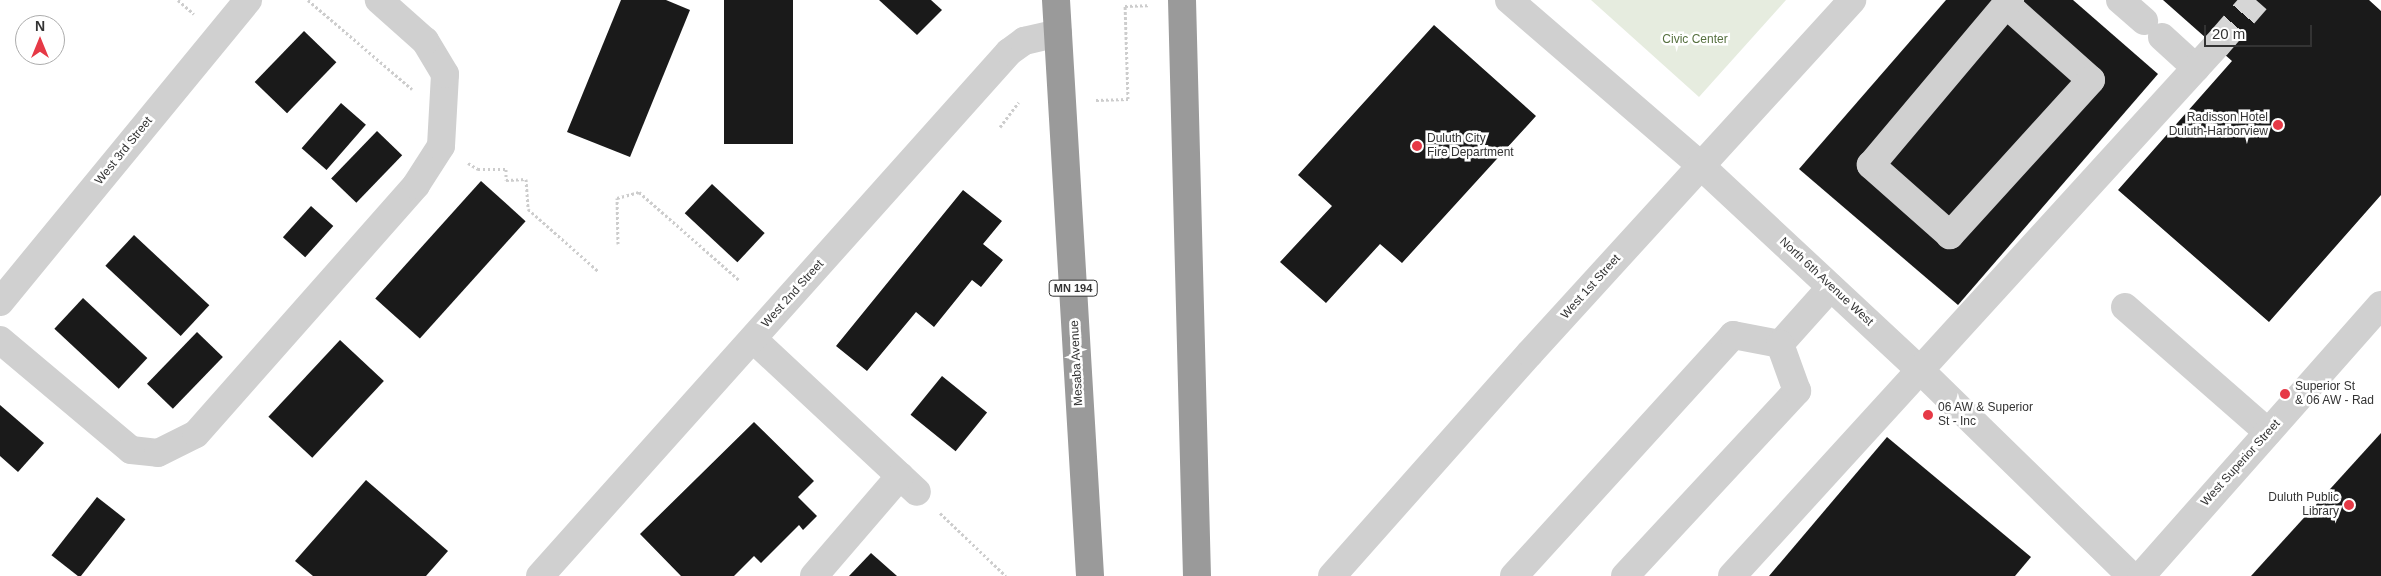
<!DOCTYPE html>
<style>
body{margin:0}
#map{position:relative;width:2381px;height:576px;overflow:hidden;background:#fff;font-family:Arial,sans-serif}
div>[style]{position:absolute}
.green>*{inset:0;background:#e6ecdf}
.building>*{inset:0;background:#1a1a1a;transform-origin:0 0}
.minor-tunnel>*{height:28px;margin-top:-14px;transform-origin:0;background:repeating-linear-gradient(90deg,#d6d6d6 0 28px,transparent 0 42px)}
.path>*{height:3px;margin-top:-1.5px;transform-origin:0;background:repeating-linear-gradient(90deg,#cdcdcd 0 2.5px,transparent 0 5px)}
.minor>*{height:28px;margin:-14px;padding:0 14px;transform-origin:14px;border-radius:14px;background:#d0d0d0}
.highway>*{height:28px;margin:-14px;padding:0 14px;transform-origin:14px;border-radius:14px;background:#9a9a9a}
.dots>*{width:14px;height:14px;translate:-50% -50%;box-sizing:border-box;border:2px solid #fff;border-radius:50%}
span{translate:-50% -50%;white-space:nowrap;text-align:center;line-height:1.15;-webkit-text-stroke:5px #fff;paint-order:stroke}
.shield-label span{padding:1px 4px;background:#fff;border:1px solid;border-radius:4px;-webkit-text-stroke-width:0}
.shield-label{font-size:11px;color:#333;font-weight:700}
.park-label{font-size:12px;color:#56703f}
.poi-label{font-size:12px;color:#333}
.right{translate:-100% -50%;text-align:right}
.left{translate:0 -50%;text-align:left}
.street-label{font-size:12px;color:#333}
.north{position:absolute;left:15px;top:15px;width:50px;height:50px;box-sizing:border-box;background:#fff;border:1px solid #adadad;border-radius:50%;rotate:0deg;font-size:14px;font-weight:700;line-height:20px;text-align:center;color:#333}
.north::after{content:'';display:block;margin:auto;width:18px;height:22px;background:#e63946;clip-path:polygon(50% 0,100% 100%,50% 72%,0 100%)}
.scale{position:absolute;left:2204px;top:25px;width:108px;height:22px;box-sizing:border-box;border:2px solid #333;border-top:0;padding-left:6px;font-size:15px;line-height:18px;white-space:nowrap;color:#333;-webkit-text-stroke:4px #fff;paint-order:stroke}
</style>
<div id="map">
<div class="green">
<div style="clip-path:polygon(1591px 0,1786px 0,1699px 97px)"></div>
</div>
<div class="building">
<div style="clip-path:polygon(621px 0,666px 0,690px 10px,630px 157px,567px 132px)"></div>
<div style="left:724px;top:0;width:69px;height:144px"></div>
<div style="clip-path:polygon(879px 0,931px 0,942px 10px,917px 35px)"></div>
<div style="clip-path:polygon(1946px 0,2073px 0,2158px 74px,1958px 305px,1799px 169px)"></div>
<div style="clip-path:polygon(2163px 0,2369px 0,2381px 11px,2381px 195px,2269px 322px,2118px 190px,2232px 61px)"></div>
<div style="clip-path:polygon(1434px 25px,1536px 116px,1402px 263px,1380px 244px,1326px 303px,1280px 262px,1332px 206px,1298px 175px)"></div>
<div style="left:304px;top:31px;width:45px;height:71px;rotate:44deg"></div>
<div style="left:341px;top:103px;width:33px;height:60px;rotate:41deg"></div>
<div style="left:377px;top:131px;width:35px;height:66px;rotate:44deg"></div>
<div style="left:481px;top:181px;width:60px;height:158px;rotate:42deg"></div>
<div style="left:712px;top:184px;width:72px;height:40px;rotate:43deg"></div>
<div style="clip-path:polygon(963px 190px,1002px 221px,983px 244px,1003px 260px,981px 287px,972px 280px,934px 327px,916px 312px,867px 371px,836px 346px)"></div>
<div style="left:311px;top:206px;width:30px;height:42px;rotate:42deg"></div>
<div style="left:134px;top:235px;width:103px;height:42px;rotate:43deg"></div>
<div style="left:83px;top:298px;width:88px;height:42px;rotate:43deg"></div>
<div style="left:197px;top:332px;width:36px;height:72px;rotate:44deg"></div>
<div style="left:340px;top:340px;width:60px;height:105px;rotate:43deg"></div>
<div style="left:942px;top:376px;width:58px;height:50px;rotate:39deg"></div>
<div style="clip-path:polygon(0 405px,44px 443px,18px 472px,0 456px)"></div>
<div style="clip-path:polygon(754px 422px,814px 481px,798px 497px,817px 516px,803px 530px,799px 525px,761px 563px,754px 556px,734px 576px,681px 576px,640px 534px)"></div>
<div style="clip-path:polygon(2381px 433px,2381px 576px,2251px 576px)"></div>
<div style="clip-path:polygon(1887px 437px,2031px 557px,2015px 576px,1769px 576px)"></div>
<div style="clip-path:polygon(366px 480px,448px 551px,426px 576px,313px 576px,295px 561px)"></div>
<div style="left:97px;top:497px;width:36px;height:74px;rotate:38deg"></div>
<div style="clip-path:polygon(871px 553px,897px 576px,849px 576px)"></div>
</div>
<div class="minor-tunnel">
<div style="left:2216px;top:46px;width:61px;rotate:-49deg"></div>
</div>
<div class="path">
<div style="left:178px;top:0;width:21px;rotate:41deg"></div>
<div style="left:308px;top:0;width:137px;rotate:40.6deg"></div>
<div style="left:1096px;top:100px;width:32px;rotate:-2deg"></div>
<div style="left:1128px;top:99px;width:93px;rotate:-91.8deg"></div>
<div style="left:1125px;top:6px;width:23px;rotate:-2deg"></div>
<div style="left:1000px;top:127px;width:31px;rotate:-53deg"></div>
<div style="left:468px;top:163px;width:12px;rotate:31deg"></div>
<div style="left:478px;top:169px;width:28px"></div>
<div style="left:506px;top:169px;width:11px;rotate:90deg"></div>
<div style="left:506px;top:180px;width:20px;rotate:-3deg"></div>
<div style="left:526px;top:179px;width:30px;rotate:86deg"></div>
<div style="left:528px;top:209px;width:94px;rotate:41.5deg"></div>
<div style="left:618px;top:244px;width:46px;rotate:-91.2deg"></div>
<div style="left:617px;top:198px;width:23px;rotate:-15deg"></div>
<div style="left:639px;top:192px;width:133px;rotate:41.3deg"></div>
<div style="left:940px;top:513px;width:91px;rotate:43.7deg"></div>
</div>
<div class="minor">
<div style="left:1509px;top:0;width:254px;rotate:40.8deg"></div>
<div style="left:1701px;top:166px;width:301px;rotate:43deg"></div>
<div style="left:1921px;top:371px;width:293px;rotate:44.3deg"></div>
<div style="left:2120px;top:0;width:32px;rotate:41deg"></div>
<div style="left:2008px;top:6px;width:111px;rotate:41.7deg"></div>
<div style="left:2091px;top:80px;width:210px;rotate:132.3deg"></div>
<div style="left:1950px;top:235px;width:106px;rotate:-138.5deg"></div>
<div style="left:1871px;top:165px;width:216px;rotate:-49.9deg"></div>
<div style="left:2162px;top:37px;width:46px;rotate:42.4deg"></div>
<div style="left:0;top:302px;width:391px;rotate:-50.6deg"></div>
<div style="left:2125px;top:307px;width:190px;rotate:41.2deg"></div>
<div style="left:753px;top:339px;width:224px;rotate:43deg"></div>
<div style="left:0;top:340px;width:171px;rotate:40deg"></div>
<div style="left:131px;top:450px;width:27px;rotate:6deg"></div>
<div style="left:158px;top:453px;width:42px;rotate:-26.6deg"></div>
<div style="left:196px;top:434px;width:332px;rotate:-48.5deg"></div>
<div style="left:416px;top:185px;width:46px;rotate:-57.3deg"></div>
<div style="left:441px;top:146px;width:72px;rotate:-86.8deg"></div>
<div style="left:445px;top:74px;width:39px;rotate:-121deg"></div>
<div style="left:425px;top:41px;width:62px;rotate:-138.3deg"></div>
<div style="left:1780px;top:344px;width:76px;rotate:-48.2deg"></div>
<div style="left:540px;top:576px;width:703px;rotate:-48.17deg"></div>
<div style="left:1009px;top:52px;width:19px;rotate:-36deg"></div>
<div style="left:1024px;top:41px;width:35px;rotate:-13deg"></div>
<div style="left:814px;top:576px;width:132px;rotate:-49.3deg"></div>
<div style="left:1332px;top:576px;width:298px;rotate:-48.4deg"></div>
<div style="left:1530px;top:353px;width:478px;rotate:-47.6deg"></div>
<div style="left:1514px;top:576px;width:326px;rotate:-47.7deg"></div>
<div style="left:1733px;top:335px;width:48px;rotate:10.8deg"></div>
<div style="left:1625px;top:576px;width:253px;rotate:-47.1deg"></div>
<div style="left:1797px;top:391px;width:50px;rotate:-109.9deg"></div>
<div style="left:1732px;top:576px;width:718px;rotate:-47.6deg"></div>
<div style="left:2141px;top:576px;width:362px;rotate:-48.5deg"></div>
</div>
<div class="highway">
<div style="left:1056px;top:0;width:577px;rotate:86.62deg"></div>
<div style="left:1182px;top:0;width:576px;rotate:88.51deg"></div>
</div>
<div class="dots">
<div style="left:2278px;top:125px;background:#e63946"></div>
<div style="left:1417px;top:146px;background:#e63946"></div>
<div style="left:2285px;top:394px;background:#e63946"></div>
<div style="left:1928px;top:415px;background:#e63946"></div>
<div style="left:2349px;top:505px;background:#e63946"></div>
</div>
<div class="shield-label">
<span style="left:1073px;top:288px">MN 194</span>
</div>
<div class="park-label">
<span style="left:1695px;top:40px">Civic Center</span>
</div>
<div class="poi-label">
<span class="right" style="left:2268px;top:125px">Radisson Hotel<br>Duluth-Harborview</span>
<span class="left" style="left:1427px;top:146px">Duluth City<br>Fire Department</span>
<span class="left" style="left:2295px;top:394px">Superior St<br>&amp; 06 AW - Rad</span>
<span class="left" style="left:1938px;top:415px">06 AW &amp; Superior<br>St - Inc</span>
<span class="right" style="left:2339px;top:505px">Duluth Public<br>Library</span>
</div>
<div class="street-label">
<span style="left:124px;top:151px;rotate:-51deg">West 3rd Street</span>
<span style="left:1826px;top:282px;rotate:43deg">North 6th Avenue West</span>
<span style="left:1591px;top:287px;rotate:-48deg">West 1st Street</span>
<span style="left:793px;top:294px;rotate:-48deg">West 2nd Street</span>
<span style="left:1077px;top:363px;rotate:-93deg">Mesaba Avenue</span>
<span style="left:2241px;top:463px;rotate:-48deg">West Superior Street</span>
</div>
<div class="north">N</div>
<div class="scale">20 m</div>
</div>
